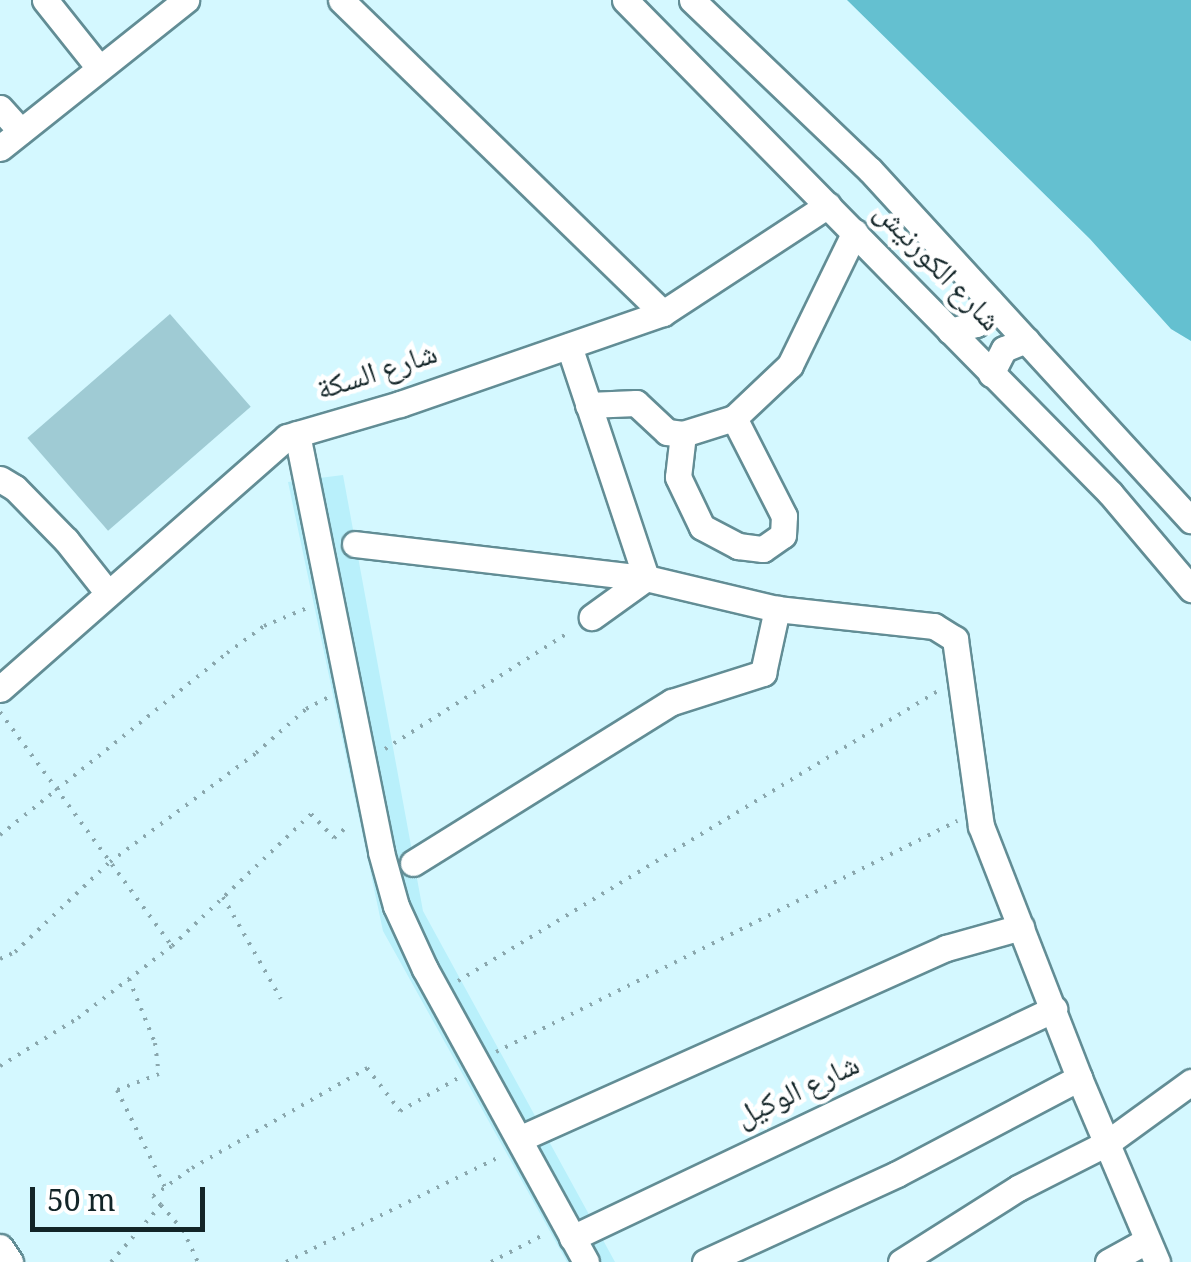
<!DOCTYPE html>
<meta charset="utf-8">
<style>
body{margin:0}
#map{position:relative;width:1191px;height:1262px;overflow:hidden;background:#d4f8ff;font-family:Georgia,"Noto Naskh Arabic",serif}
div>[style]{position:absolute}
.built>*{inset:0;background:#b9f0fb}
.water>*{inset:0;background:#64c0d0}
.building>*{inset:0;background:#9fcbd4;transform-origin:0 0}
.path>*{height:4px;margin-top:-2px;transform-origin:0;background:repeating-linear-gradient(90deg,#8aa7ad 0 2.5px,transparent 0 10.5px)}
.roads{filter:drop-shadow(2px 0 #628d95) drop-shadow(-2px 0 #628d95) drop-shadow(0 2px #628d95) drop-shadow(0 -2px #628d95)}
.minor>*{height:25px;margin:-12.5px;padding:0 12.5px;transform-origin:12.5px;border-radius:12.5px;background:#fff}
span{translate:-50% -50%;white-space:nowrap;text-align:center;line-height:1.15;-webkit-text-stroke:9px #fff;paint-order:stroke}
.street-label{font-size:30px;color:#132528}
.scale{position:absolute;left:30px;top:1187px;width:175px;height:45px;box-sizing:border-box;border:5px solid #132528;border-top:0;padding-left:12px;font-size:30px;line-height:35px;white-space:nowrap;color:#132528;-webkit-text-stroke:8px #fff;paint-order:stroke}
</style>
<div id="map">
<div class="built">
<div style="clip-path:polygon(343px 475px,423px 911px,615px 1262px,567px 1262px,383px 931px,288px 482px)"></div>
</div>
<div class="water">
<div style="clip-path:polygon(847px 0,1191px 0,1191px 341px,1171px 329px,1090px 239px)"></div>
</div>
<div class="building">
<div style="left:170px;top:314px;width:123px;height:189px;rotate:49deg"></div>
</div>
<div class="path">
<div style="left:0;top:712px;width:290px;rotate:53.7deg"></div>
<div style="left:385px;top:749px;width:220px;rotate:-32.4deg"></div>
<div style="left:0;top:835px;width:291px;rotate:-38.7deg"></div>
<div style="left:227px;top:653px;width:46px;rotate:-36.1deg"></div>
<div style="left:264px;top:626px;width:47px;rotate:-22.7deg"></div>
<div style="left:223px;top:897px;width:117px;rotate:60.4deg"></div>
<div style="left:0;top:959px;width:17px;rotate:-25deg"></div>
<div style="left:15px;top:952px;width:131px;rotate:-43.5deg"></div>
<div style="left:110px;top:862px;width:182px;rotate:-36.7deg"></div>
<div style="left:256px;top:753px;width:67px;rotate:-41.3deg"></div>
<div style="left:306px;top:709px;width:24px;rotate:-28deg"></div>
<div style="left:129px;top:979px;width:69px;rotate:67.9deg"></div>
<div style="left:155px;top:1043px;width:31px;rotate:83deg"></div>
<div style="left:159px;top:1074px;width:45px;rotate:159.1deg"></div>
<div style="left:117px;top:1090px;width:108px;rotate:63.7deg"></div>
<div style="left:458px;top:981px;width:561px;rotate:-31.14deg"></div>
<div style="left:496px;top:1052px;width:516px;rotate:-26.61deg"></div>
<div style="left:0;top:1066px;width:92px;rotate:-31.6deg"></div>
<div style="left:78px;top:1018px;width:118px;rotate:-37.5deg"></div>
<div style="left:172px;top:946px;width:192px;rotate:-43.5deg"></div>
<div style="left:311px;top:814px;width:33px;rotate:46deg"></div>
<div style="left:334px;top:838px;width:20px;rotate:-41deg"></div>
<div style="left:161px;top:1205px;width:33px;rotate:49deg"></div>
<div style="left:183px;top:1230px;width:35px;rotate:65deg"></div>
<div style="left:111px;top:1262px;width:76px;rotate:-48.7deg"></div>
<div style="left:161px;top:1205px;width:12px;rotate:-132deg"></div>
<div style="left:153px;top:1196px;width:48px;rotate:-35.7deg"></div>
<div style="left:192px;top:1168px;width:202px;rotate:-29.7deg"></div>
<div style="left:367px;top:1068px;width:54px;rotate:52.5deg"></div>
<div style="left:400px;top:1111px;width:69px;rotate:-29.5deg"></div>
<div style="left:286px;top:1262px;width:240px;rotate:-26.2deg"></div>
<div style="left:491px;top:1262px;width:59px;rotate:-27.4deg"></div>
</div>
<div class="roads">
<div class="minor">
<div style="left:45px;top:0;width:87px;rotate:51.5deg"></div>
<div style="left:341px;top:0;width:449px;rotate:44.2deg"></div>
<div style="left:625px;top:0;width:692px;rotate:45.47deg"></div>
<div style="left:1110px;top:493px;width:126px;rotate:49.8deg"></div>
<div style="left:692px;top:0;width:246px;rotate:43.7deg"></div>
<div style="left:870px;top:170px;width:475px;rotate:47.5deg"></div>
<div style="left:0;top:108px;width:31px;rotate:48deg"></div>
<div style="left:0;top:148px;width:238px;rotate:-38.5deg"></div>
<div style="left:950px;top:331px;width:27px;rotate:-15deg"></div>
<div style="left:976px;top:324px;width:27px;rotate:-59deg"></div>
<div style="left:569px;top:346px;width:244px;rotate:71.6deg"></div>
<div style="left:646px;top:578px;width:67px;rotate:144.2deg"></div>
<div style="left:991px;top:374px;width:28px;rotate:-63deg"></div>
<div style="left:1004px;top:349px;width:24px;rotate:-22deg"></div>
<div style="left:588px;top:405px;width:48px;rotate:-2.4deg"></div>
<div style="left:636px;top:403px;width:42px;rotate:43.1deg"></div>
<div style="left:667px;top:432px;width:16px;rotate:7deg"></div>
<div style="left:683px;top:434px;width:53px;rotate:-17.4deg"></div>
<div style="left:734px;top:418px;width:77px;rotate:-43.4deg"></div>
<div style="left:790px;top:365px;width:148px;rotate:-64deg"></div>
<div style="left:297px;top:434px;width:426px;rotate:78.6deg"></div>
<div style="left:381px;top:852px;width:56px;rotate:74.5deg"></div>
<div style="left:396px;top:906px;width:69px;rotate:65.3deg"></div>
<div style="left:425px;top:969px;width:334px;rotate:61.2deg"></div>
<div style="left:683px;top:434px;width:43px;rotate:96.6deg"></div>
<div style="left:678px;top:477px;width:55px;rotate:64.4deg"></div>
<div style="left:702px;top:527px;width:41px;rotate:27.8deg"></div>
<div style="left:738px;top:546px;width:25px;rotate:7deg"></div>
<div style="left:763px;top:549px;width:24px;rotate:-35deg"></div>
<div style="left:783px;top:535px;width:19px;rotate:-87deg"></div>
<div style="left:784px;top:516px;width:110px;rotate:-117deg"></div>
<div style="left:0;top:479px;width:17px;rotate:31deg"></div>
<div style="left:15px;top:488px;width:73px;rotate:45.6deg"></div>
<div style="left:66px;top:540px;width:66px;rotate:51.7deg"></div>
<div style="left:355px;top:544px;width:293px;rotate:6.7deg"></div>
<div style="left:646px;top:578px;width:135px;rotate:13.3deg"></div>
<div style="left:777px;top:609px;width:158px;rotate:6.2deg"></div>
<div style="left:934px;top:626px;width:25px;rotate:32deg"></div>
<div style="left:955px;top:639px;width:189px;rotate:82.1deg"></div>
<div style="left:981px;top:826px;width:270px;rotate:68.7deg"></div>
<div style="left:1079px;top:1078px;width:200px;rotate:67deg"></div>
<div style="left:0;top:689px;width:382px;rotate:-41.3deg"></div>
<div style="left:287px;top:437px;width:118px;rotate:-16.3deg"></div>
<div style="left:400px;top:404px;width:278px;rotate:-19.1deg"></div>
<div style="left:663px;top:313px;width:197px;rotate:-33.2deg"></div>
<div style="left:413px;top:863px;width:305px;rotate:-31.9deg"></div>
<div style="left:672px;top:702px;width:96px;rotate:-17.7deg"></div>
<div style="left:763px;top:673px;width:66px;rotate:-77.7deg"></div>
<div style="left:519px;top:1139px;width:468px;rotate:-24.1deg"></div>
<div style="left:946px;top:948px;width:78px;rotate:-15.6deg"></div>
<div style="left:572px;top:1238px;width:534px;rotate:-25.41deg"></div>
<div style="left:0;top:1247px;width:18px;rotate:56deg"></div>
<div style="left:705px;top:1262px;width:211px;rotate:-24.6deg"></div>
<div style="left:897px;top:1174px;width:206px;rotate:-27.8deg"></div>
<div style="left:901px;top:1262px;width:138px;rotate:-32.3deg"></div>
<div style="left:1018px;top:1188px;width:100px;rotate:-26.8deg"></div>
<div style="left:1107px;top:1143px;width:104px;rotate:-36deg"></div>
<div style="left:1108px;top:1262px;width:43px;rotate:-28.9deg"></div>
</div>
</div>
<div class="street-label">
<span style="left:935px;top:269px;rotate:46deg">شارع الكورنيش</span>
<span style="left:378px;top:375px;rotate:-18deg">شارع السكة</span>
<span style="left:799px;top:1094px;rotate:-25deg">شارع الوكيل</span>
</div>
<div class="scale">50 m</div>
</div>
